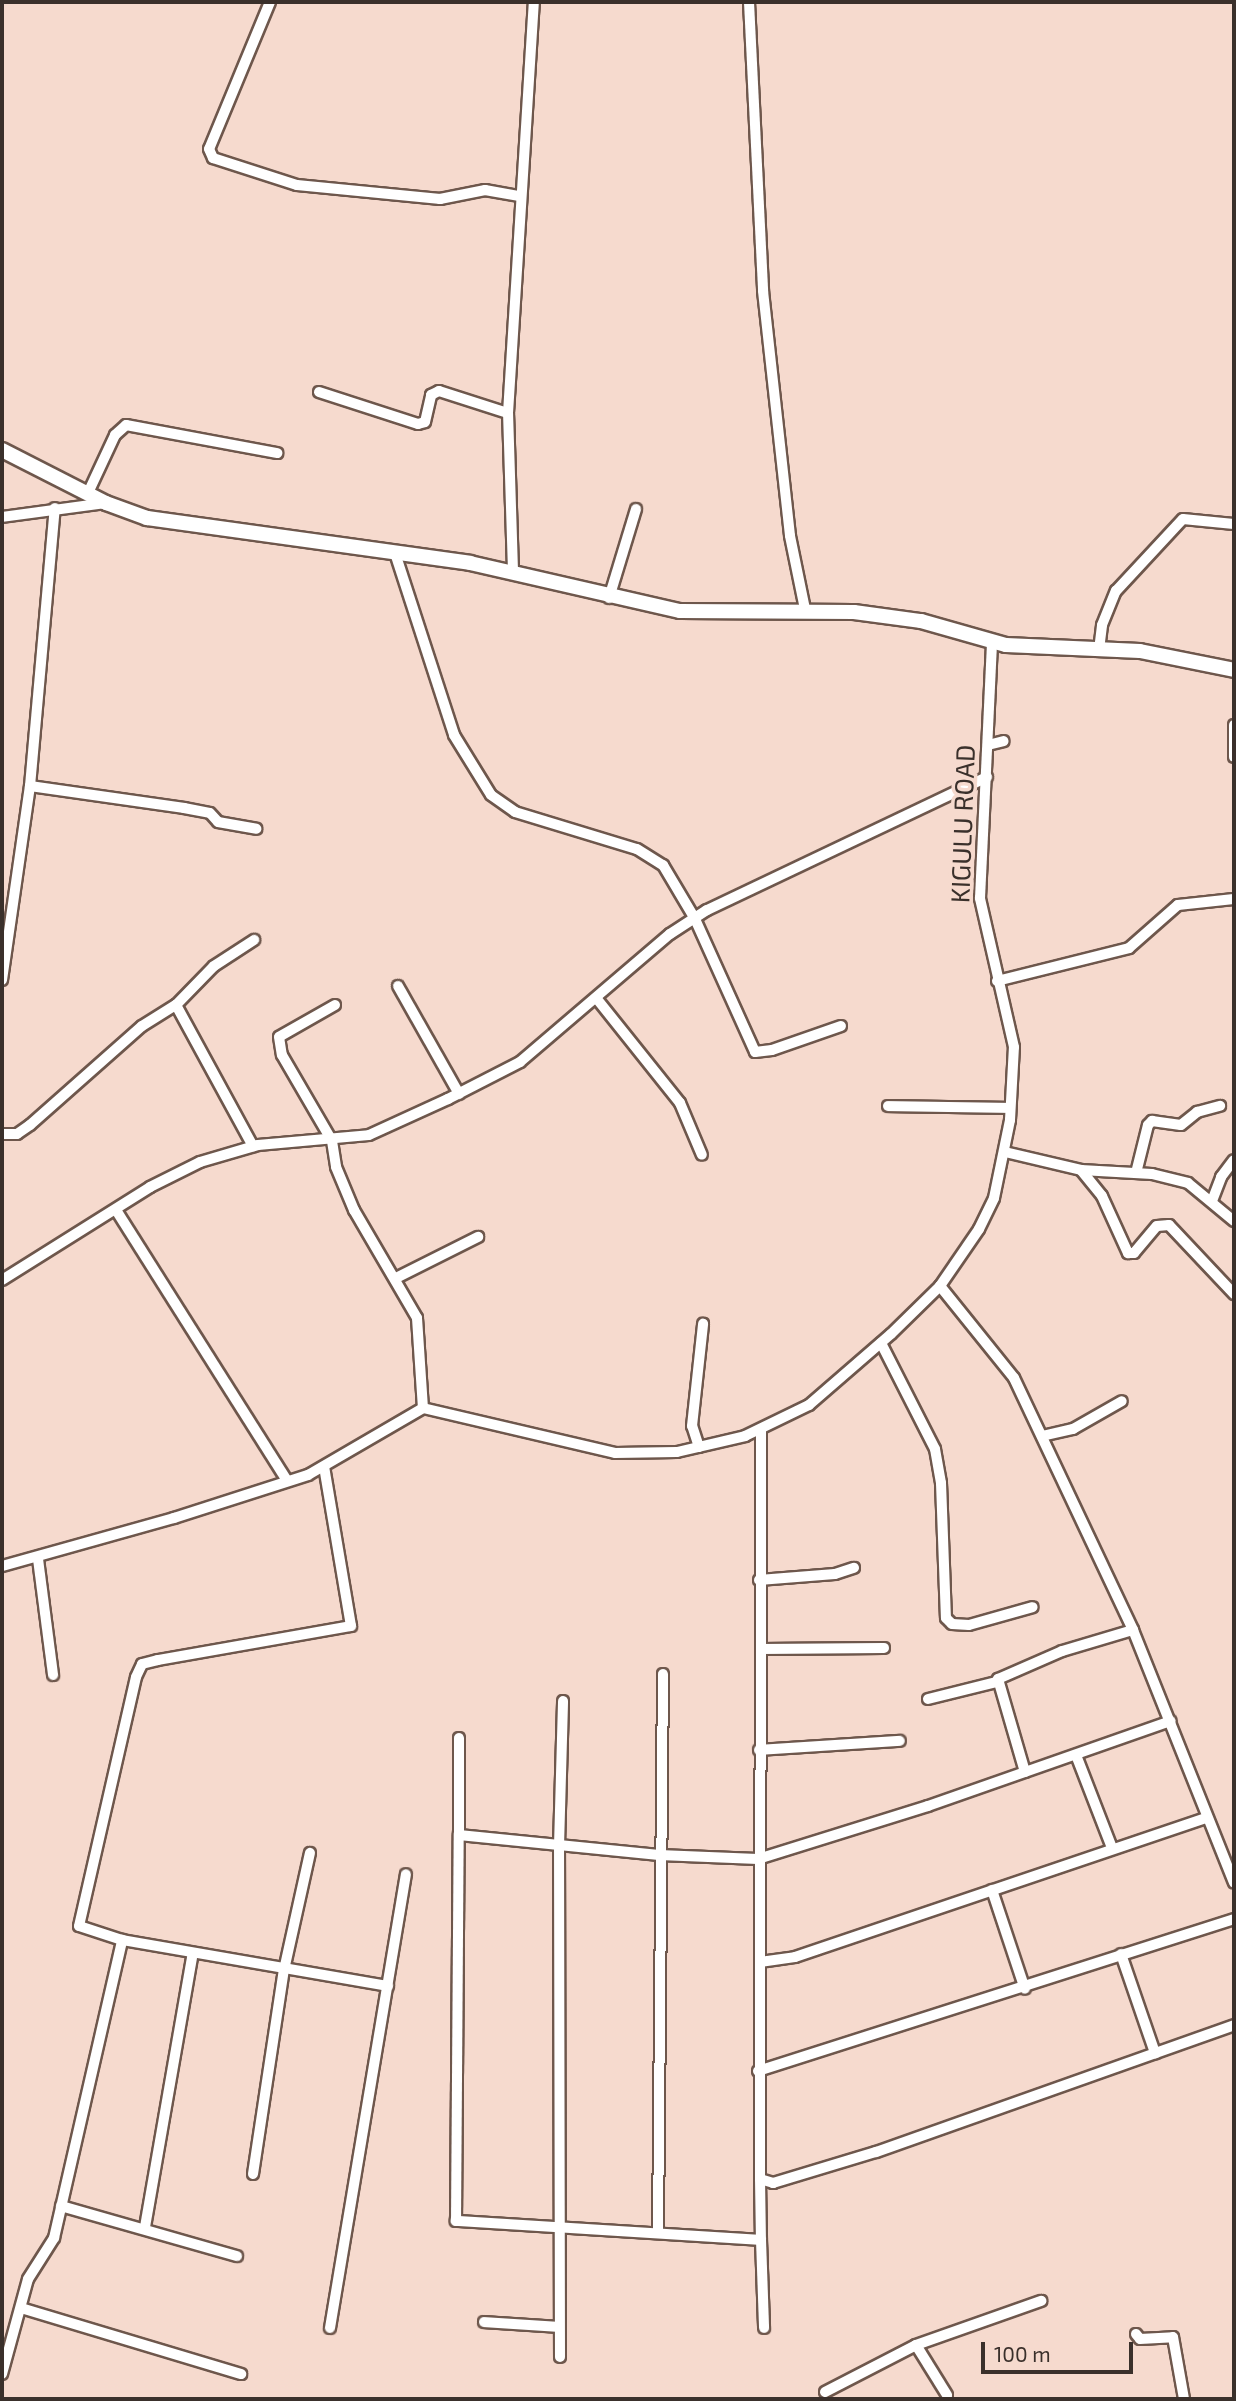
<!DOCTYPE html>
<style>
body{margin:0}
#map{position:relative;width:1236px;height:2401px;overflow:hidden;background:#f6dace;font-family:"Exo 2",sans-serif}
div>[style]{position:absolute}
.roads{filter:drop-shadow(2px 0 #6e574c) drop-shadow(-2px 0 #6e574c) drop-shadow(0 2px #6e574c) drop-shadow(0 -2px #6e574c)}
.minor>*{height:10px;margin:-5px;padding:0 5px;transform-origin:5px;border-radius:5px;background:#fff}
.tertiary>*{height:14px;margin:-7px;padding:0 7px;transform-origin:7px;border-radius:7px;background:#fff}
span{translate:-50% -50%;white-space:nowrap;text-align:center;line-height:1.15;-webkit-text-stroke:7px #f6dace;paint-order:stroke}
.street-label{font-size:26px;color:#3a302b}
.frame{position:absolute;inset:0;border:4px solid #3a302b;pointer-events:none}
.scale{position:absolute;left:981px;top:2342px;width:152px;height:32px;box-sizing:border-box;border:4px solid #3a302b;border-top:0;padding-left:9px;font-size:21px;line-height:24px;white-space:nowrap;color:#3a302b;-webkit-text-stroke:5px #f6dace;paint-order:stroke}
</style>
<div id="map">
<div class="roads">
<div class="minor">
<div style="left:270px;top:2px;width:159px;rotate:112.5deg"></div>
<div style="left:209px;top:149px;width:10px;rotate:66deg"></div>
<div style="left:213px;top:158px;width:88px;rotate:17.8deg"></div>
<div style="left:297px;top:185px;width:144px;rotate:5.6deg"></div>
<div style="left:440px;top:199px;width:46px;rotate:-11.3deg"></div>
<div style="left:485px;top:190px;width:35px;rotate:10deg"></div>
<div style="left:749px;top:2px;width:289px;rotate:87.2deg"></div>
<div style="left:763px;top:291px;width:246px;rotate:83.7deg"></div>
<div style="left:790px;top:536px;width:75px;rotate:78.4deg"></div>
<div style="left:319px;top:392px;width:104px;rotate:17.9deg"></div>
<div style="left:418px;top:424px;width:7px;rotate:-16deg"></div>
<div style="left:425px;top:422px;width:28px;rotate:-77deg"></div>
<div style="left:431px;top:395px;width:9px;rotate:-27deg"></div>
<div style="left:439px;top:391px;width:72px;rotate:17.7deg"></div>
<div style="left:88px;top:493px;width:64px;rotate:-65deg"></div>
<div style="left:115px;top:435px;width:15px;rotate:-42deg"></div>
<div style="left:126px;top:425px;width:154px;rotate:10.5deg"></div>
<div style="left:2px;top:517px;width:105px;rotate:-7.7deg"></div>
<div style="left:395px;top:553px;width:191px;rotate:72deg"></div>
<div style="left:454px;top:735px;width:70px;rotate:58.3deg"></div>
<div style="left:491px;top:795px;width:29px;rotate:35deg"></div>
<div style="left:515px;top:812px;width:127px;rotate:16.9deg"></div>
<div style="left:637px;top:849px;width:31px;rotate:32deg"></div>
<div style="left:663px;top:865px;width:63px;rotate:59.3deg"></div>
<div style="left:695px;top:919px;width:146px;rotate:65.7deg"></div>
<div style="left:755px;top:1052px;width:17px;rotate:-7deg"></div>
<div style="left:772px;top:1050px;width:73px;rotate:-19.2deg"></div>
<div style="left:513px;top:571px;width:158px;rotate:-91.8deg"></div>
<div style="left:508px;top:413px;width:412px;rotate:-86.4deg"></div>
<div style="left:609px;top:598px;width:93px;rotate:-73.1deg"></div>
<div style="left:1099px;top:650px;width:25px;rotate:-83deg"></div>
<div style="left:1102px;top:625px;width:37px;rotate:-68deg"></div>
<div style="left:1116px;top:591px;width:98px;rotate:-47.1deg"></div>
<div style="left:1183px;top:519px;width:51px;rotate:5.6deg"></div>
<div style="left:988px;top:745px;width:16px;rotate:-14deg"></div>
<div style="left:1234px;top:757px;width:32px;rotate:-90deg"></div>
<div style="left:30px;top:786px;width:156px;rotate:8.1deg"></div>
<div style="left:184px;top:808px;width:26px;rotate:11deg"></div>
<div style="left:210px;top:813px;width:12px;rotate:48deg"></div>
<div style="left:218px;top:822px;width:39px;rotate:10deg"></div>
<div style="left:2px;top:980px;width:196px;rotate:-81.8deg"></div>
<div style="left:30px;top:786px;width:279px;rotate:-84.9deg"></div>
<div style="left:997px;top:981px;width:136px;rotate:-14deg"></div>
<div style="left:1129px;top:948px;width:65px;rotate:-41.3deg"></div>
<div style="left:1178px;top:905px;width:56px;rotate:-6.1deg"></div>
<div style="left:398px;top:986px;width:124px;rotate:60.5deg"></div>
<div style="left:597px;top:999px;width:133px;rotate:51.4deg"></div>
<div style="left:680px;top:1103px;width:56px;rotate:67.1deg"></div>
<div style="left:176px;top:1005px;width:161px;rotate:61.4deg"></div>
<div style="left:335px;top:1005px;width:64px;rotate:150.3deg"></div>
<div style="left:279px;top:1037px;width:18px;rotate:81deg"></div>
<div style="left:282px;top:1055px;width:99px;rotate:59.8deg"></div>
<div style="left:332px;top:1141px;width:26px;rotate:81deg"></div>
<div style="left:336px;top:1167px;width:47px;rotate:67.3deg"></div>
<div style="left:354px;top:1210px;width:125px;rotate:59.7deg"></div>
<div style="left:417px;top:1318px;width:90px;rotate:86.2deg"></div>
<div style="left:888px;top:1106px;width:121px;rotate:0.9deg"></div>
<div style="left:2px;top:1134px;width:15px"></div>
<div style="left:17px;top:1134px;width:16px;rotate:-35deg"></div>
<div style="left:30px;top:1125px;width:149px;rotate:-41.5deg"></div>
<div style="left:142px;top:1026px;width:40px;rotate:-32deg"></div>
<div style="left:176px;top:1005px;width:54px;rotate:-45.7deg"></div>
<div style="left:214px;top:966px;width:48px;rotate:-33deg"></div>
<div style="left:1005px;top:1152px;width:78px;rotate:13.3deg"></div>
<div style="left:1081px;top:1170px;width:33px;rotate:51deg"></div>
<div style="left:1102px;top:1196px;width:63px;rotate:65.5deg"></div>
<div style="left:1128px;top:1253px;width:6px"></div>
<div style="left:1134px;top:1253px;width:35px;rotate:-50deg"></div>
<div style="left:1157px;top:1226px;width:12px;rotate:-5deg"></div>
<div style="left:1169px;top:1225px;width:95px;rotate:46.7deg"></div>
<div style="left:1081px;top:1170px;width:71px;rotate:3.2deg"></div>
<div style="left:1152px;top:1174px;width:37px;rotate:14deg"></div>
<div style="left:1188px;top:1183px;width:60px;rotate:39.6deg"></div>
<div style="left:1136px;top:1173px;width:49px;rotate:-76deg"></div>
<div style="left:1148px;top:1125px;width:6px;rotate:-45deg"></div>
<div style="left:1152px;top:1121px;width:29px;rotate:8deg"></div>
<div style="left:1181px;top:1125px;width:21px;rotate:-39deg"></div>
<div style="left:1197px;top:1112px;width:24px;rotate:-15deg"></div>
<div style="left:1212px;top:1201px;width:26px;rotate:-69deg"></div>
<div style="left:1221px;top:1177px;width:21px;rotate:-53deg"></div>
<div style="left:116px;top:1210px;width:320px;rotate:57.7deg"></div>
<div style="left:396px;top:1278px;width:92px;rotate:-26.6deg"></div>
<div style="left:2px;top:1280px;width:175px;rotate:-32.1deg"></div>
<div style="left:150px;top:1187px;width:56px;rotate:-26.6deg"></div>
<div style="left:200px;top:1162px;width:60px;rotate:-16.3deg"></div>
<div style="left:258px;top:1145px;width:111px;rotate:-5.1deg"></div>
<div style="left:369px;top:1135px;width:87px;rotate:-24.5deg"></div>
<div style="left:448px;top:1099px;width:81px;rotate:-27.2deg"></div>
<div style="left:520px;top:1062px;width:197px;rotate:-40.5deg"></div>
<div style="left:670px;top:934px;width:44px;rotate:-33deg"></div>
<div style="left:707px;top:910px;width:310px;rotate:-25.4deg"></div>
<div style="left:940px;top:1286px;width:118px;rotate:51.2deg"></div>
<div style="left:1014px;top:1378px;width:279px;rotate:64.7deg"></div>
<div style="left:1133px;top:1630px;width:272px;rotate:68.2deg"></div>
<div style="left:881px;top:1343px;width:119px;rotate:63deg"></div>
<div style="left:935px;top:1449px;width:35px;rotate:80deg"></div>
<div style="left:941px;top:1483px;width:135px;rotate:87.9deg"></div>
<div style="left:946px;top:1618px;width:8px;rotate:45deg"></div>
<div style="left:952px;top:1624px;width:17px;rotate:3deg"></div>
<div style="left:969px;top:1625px;width:66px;rotate:-15.7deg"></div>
<div style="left:761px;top:1429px;width:750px;rotate:90.08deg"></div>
<div style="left:760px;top:2179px;width:14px;rotate:17deg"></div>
<div style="left:773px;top:2183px;width:108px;rotate:-16.8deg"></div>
<div style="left:876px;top:2152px;width:380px;rotate:-19.5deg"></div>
<div style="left:1042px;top:1436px;width:32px;rotate:-13deg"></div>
<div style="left:1073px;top:1429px;width:56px;rotate:-29.7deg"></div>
<div style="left:699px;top:1447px;width:22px;rotate:-108deg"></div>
<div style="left:692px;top:1426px;width:103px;rotate:-83.8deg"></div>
<div style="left:38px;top:1559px;width:117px;rotate:82.6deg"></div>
<div style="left:2px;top:1566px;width:179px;rotate:-15.6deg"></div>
<div style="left:174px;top:1518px;width:141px;rotate:-17.8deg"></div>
<div style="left:308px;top:1475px;width:133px;rotate:-30.2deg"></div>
<div style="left:423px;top:1408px;width:197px;rotate:13.2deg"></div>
<div style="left:615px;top:1453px;width:62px;rotate:-0.9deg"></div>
<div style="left:677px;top:1452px;width:70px;rotate:-13.2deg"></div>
<div style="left:745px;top:1436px;width:71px;rotate:-25.8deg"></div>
<div style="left:809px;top:1405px;width:108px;rotate:-40.9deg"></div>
<div style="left:891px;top:1334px;width:69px;rotate:-44.4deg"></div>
<div style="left:940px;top:1286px;width:69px;rotate:-55.6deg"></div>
<div style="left:979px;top:1229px;width:34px;rotate:-64deg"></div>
<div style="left:994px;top:1198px;width:80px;rotate:-78.4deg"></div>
<div style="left:1010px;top:1120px;width:73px;rotate:-86.9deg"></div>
<div style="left:1014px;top:1047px;width:153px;rotate:-102.9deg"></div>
<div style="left:980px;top:898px;width:256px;rotate:-87.3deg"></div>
<div style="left:759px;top:1580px;width:76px;rotate:-4.5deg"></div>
<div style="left:835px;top:1574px;width:20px;rotate:-18deg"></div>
<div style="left:761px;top:1649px;width:123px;rotate:-0.5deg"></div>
<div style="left:928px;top:1699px;width:70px;rotate:-14deg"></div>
<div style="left:759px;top:1750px;width:141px;rotate:-3.7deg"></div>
<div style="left:1076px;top:1755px;width:100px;rotate:68.8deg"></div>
<div style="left:1025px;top:1772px;width:97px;rotate:-106.2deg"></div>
<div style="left:998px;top:1679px;width:70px;rotate:-23.6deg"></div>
<div style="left:1062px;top:1651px;width:74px;rotate:-16.5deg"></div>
<div style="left:459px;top:1835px;width:97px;rotate:-90deg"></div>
<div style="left:992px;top:1890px;width:104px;rotate:71.6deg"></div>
<div style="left:122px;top:1940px;width:45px;rotate:-162deg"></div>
<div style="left:79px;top:1926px;width:255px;rotate:-77.1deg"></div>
<div style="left:136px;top:1677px;width:14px;rotate:-65deg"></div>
<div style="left:142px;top:1664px;width:16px;rotate:-14deg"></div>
<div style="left:158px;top:1660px;width:196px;rotate:-10deg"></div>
<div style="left:351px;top:1626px;width:161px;rotate:-99.6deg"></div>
<div style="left:1121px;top:1954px;width:105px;rotate:71deg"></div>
<div style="left:760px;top:1962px;width:35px;rotate:-8deg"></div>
<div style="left:795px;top:1957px;width:433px;rotate:-18.7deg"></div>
<div style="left:758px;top:2071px;width:500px;rotate:-17.7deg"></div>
<div style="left:253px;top:2174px;width:206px;rotate:-81.4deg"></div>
<div style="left:284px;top:1970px;width:120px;rotate:-77.5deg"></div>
<div style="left:760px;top:2179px;width:61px;rotate:89.1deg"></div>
<div style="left:761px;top:2240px;width:306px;rotate:-176.4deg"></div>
<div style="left:456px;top:2221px;width:386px;rotate:-89.6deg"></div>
<div style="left:459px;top:1835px;width:201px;rotate:5.7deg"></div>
<div style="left:659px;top:1855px;width:99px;rotate:2.3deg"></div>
<div style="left:758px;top:1859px;width:178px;rotate:-17.3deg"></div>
<div style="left:928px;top:1806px;width:257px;rotate:-19.3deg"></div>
<div style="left:61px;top:2206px;width:183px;rotate:15.9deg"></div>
<div style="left:145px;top:2227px;width:278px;rotate:-80.1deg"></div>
<div style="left:658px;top:2233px;width:559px;rotate:-89.49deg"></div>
<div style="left:761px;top:2240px;width:88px;rotate:88deg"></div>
<div style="left:21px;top:2308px;width:230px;rotate:16.7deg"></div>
<div style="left:484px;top:2322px;width:75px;rotate:3.8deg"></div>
<div style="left:330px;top:2328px;width:460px;rotate:-80.5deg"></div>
<div style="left:1136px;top:2334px;width:6px;rotate:51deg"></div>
<div style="left:1140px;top:2339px;width:33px;rotate:-3deg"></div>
<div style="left:1173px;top:2337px;width:63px;rotate:79.9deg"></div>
<div style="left:916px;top:2345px;width:59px;rotate:58.2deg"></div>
<div style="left:560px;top:2357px;width:511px;rotate:-90.11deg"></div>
<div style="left:559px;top:1846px;width:145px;rotate:-88.4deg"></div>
<div style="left:2px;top:2374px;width:98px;rotate:-74.7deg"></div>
<div style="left:28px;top:2279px;width:49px;rotate:-57.6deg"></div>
<div style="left:54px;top:2238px;width:306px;rotate:-77.1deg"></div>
<div style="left:122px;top:1940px;width:270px;rotate:9.8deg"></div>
<div style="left:825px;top:2392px;width:102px;rotate:-27.3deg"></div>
<div style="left:916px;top:2345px;width:133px;rotate:-19.4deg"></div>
</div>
<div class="tertiary">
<div style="left:2px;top:450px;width:117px;rotate:27deg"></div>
<div style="left:106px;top:503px;width:44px;rotate:20.1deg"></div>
<div style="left:147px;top:518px;width:326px;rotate:7.9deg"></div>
<div style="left:470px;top:563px;width:215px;rotate:12.9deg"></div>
<div style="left:680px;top:611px;width:174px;rotate:0.3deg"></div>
<div style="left:854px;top:612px;width:68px;rotate:7.7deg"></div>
<div style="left:921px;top:621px;width:88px;rotate:15.8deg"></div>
<div style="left:1006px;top:645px;width:134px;rotate:2.6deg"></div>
<div style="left:1140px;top:651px;width:96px;rotate:11.4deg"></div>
</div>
</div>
<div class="street-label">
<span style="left:962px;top:824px;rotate:-88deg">KIGULU ROAD</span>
</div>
<div class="frame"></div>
<div class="scale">100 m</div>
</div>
